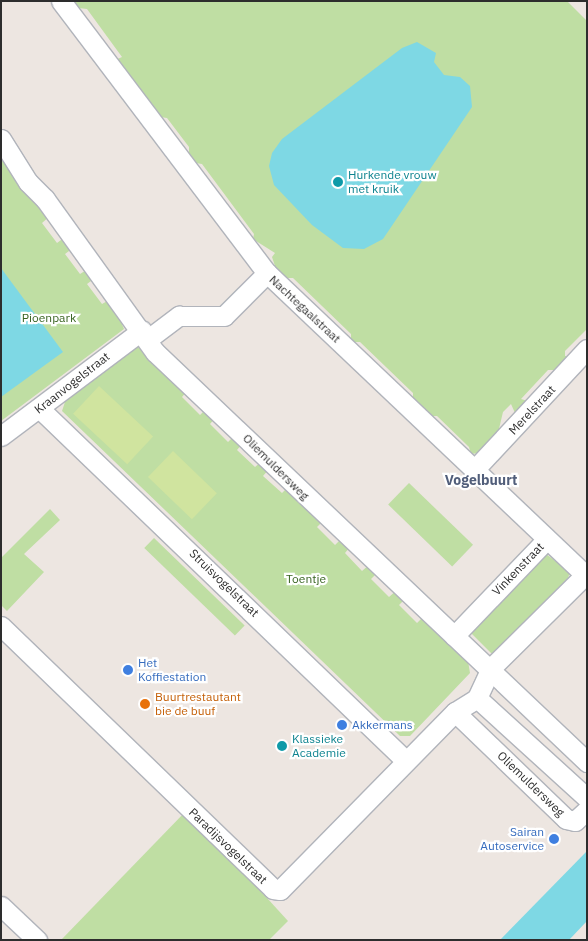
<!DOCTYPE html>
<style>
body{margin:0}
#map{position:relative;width:588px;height:941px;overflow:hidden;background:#ede6e1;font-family:"IBM Plex Sans",sans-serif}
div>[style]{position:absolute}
.green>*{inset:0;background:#bfdea3;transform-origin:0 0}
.pitch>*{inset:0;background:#d0e49f;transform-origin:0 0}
.water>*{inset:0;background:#7ed8e4}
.roads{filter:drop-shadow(1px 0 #b1b4bb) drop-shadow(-1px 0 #b1b4bb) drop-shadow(0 1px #b1b4bb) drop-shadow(0 -1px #b1b4bb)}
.minor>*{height:19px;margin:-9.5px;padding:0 9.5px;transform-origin:9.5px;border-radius:9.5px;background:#fff}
.dots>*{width:14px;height:14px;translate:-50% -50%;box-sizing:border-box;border:2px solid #fff;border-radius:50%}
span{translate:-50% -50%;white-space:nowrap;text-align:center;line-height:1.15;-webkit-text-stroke:4.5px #fff;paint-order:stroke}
.culture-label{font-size:12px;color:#0d838f}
.left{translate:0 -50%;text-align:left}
.street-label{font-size:12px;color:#2d2d2d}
.park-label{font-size:12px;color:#396422}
.shop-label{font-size:12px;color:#366cbe}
.right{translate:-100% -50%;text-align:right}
.food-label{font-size:12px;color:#c56008}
.neighbourhood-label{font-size:14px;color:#515e7a;font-weight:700}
.frame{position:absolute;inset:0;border:2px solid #2d2d2d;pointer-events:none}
</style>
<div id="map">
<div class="green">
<div style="clip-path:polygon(67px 1px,567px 1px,587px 21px,587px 329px,565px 351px,565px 356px,575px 356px,561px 370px,548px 370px,521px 399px,531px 402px,515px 413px,511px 404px,503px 412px,498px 433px,479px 453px,471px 454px,469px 447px,437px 416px,423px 416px,404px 398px,413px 398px,413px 393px,360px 342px,347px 342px,345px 339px,351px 339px,351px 334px,293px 278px,279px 278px,272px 257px,275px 253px,253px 239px,254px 234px,202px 164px,189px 162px,181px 151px,189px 152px,189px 147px,167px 118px,154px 116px,113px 61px,122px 57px,87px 9px,70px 7px)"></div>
<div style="clip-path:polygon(1px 152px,50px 216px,42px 223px,57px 243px,65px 237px,73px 248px,65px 254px,80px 274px,88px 269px,95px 278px,87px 284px,102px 304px,111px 299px,124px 329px,1px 421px)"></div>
<div style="clip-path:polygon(142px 343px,188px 390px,182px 397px,200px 415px,207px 408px,216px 417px,210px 424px,228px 442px,235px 435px,243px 443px,237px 450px,255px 467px,262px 461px,270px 468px,263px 476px,282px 493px,289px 486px,324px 520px,317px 527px,335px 545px,342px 538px,351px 546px,345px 553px,362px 571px,370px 564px,378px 572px,371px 579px,389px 597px,397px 590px,406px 598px,399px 605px,417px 623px,423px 617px,468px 661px,470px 673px,410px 736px,400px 736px,62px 411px,66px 399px)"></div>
<div style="left:409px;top:483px;width:89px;height:30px;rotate:44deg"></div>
<div style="clip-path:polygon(50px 509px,60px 520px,24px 554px,44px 572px,7px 611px,1px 605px,1px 558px)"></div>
<div style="left:154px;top:538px;width:126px;height:14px;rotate:44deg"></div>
<div style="clip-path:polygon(546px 554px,570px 572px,568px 578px,497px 653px,491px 653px,471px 633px)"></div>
<div style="clip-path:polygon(187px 810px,288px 921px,269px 940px,61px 940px)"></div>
</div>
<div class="pitch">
<div style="left:99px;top:386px;width:74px;height:38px;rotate:43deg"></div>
<div style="left:173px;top:451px;width:61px;height:36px;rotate:44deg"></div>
</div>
<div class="water">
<div style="clip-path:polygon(417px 42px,436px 53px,434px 62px,444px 75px,460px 77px,470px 86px,472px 107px,383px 239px,364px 249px,343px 248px,312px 225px,274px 185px,269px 166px,272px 153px,282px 139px,402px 48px)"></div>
<div style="clip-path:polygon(1px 268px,63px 352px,1px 397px)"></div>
<div style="clip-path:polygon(587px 851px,587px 921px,569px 940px,500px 940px)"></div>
</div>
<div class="roads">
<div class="minor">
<div style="left:61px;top:1px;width:341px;rotate:52.9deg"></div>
<div style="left:267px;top:273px;width:439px;rotate:43.5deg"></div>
<div style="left:1px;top:139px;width:51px;rotate:57.9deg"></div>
<div style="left:28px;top:182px;width:24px;rotate:45deg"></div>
<div style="left:45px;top:199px;width:188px;rotate:54.3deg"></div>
<div style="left:155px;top:352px;width:596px;rotate:43.5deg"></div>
<div style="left:148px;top:339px;width:39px;rotate:-37deg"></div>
<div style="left:179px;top:316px;width:45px"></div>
<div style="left:224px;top:316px;width:61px;rotate:-45deg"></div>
<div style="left:39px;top:408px;width:508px;rotate:43.88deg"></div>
<div style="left:1px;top:436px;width:176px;rotate:-36.9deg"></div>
<div style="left:475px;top:469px;width:164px;rotate:-47deg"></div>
<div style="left:1px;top:626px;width:378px;rotate:44deg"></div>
<div style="left:273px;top:889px;width:7px;rotate:8deg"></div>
<div style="left:280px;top:890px;width:250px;rotate:-45.5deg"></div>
<div style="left:455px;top:712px;width:26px;rotate:-32deg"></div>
<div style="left:454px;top:636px;width:134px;rotate:-46.2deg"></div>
<div style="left:477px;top:698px;width:33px;rotate:-65deg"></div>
<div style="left:491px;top:668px;width:135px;rotate:-44.7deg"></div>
<div style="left:477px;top:698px;width:149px;rotate:42.3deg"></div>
<div style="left:455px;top:712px;width:154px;rotate:43.9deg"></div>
<div style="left:566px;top:819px;width:9px;rotate:13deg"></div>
<div style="left:575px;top:821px;width:16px;rotate:-43deg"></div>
<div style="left:1px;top:906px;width:50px;rotate:43.4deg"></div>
</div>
</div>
<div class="dots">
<div style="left:338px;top:182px;background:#0f9aa8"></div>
<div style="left:128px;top:670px;background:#3f7fe0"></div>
<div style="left:145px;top:704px;background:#e8710a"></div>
<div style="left:342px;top:725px;background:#3f7fe0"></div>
<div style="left:282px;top:746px;background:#0f9aa8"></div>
<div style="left:554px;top:839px;background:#3f7fe0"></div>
</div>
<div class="culture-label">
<span class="left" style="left:348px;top:182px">Hurkende vrouw<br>met kruik</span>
<span class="left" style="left:292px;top:746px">Klassieke<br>Academie</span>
</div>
<div class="street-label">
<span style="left:305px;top:309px;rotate:43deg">Nachtegaalstraat</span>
<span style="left:72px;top:383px;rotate:-38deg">Kraanvogelstraat</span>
<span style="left:532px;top:410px;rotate:-47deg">Merelstraat</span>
<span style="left:276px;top:467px;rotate:45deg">Oliemuldersweg</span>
<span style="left:518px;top:569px;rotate:-46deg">Vinkenstraat</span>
<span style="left:224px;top:583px;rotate:44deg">Struisvogelstraat</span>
<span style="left:531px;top:784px;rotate:44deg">Oliemuldersweg</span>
<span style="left:228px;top:846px;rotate:44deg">Paradijsvogelstraat</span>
</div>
<div class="park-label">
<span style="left:49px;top:318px">Pioenpark</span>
<span style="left:306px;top:579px">Toentje</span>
</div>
<div class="shop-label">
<span class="left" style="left:138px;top:670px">Het<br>Koffiestation</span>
<span class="left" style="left:352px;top:725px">Akkermans</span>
<span class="right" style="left:544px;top:839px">Sairan<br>Autoservice</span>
</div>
<div class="food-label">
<span class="left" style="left:155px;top:704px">Buurtrestautant<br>bie de buuf</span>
</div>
<div class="neighbourhood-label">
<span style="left:481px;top:480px">Vogelbuurt</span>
</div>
<div class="frame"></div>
</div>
